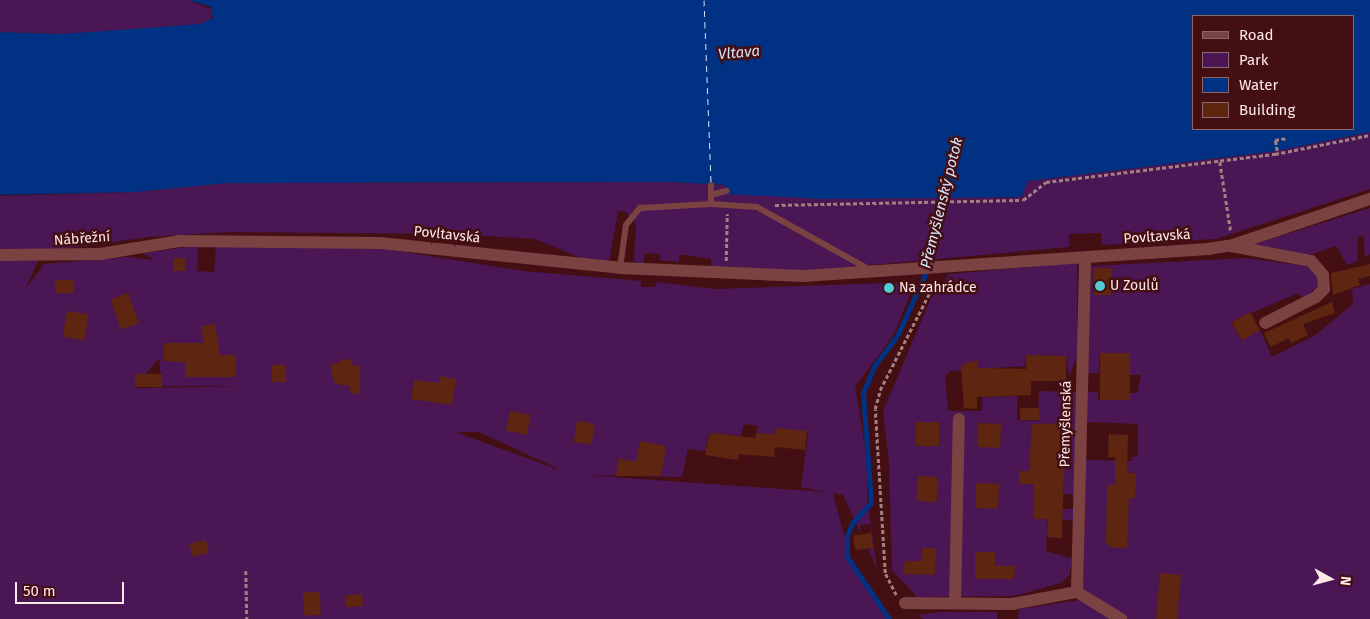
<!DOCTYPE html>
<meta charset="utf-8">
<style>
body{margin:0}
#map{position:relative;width:1370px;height:619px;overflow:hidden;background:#430f13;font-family:"Fira Sans",sans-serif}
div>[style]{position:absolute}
.green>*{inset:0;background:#4a1654}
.water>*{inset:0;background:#003183}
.stream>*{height:4.5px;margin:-2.25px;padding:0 2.25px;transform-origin:2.25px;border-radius:2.25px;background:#003183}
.ferry>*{height:1px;margin-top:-0.5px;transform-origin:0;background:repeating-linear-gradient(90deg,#d6e4fb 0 6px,transparent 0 11px)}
.building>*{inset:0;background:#5e2610;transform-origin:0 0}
.path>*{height:2.5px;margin-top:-1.25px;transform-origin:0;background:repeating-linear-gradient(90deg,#a37f80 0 4px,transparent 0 6.5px)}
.lane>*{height:6px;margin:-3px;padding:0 3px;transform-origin:3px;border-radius:3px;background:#7b4242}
.street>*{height:12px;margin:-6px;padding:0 6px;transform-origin:6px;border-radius:6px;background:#7b4242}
.dots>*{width:14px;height:14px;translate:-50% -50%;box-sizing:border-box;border:2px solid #430f13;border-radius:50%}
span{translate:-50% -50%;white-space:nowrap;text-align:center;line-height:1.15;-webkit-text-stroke:5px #430f13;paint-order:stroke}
.street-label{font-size:14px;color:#fee9e8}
.poi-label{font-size:14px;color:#fee9e8}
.left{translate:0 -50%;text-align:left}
.water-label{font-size:15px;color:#d6e4fb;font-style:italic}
.legend{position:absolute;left:1192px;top:15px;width:162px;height:115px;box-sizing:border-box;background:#430f13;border:1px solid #8e6668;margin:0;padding:6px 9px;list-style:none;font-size:15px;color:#fee9e8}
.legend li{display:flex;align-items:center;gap:10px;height:25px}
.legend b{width:25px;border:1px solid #8e6668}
.north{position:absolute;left:1305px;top:554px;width:50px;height:50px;-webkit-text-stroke:4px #430f13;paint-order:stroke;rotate:97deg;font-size:14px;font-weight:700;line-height:20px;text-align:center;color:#fee9e8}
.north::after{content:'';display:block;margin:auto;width:18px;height:22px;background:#fee9e8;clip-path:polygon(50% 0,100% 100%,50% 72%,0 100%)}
.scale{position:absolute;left:15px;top:582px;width:109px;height:22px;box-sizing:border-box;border:2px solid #fee9e8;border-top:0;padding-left:6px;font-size:15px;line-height:18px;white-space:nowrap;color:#fee9e8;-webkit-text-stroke:4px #430f13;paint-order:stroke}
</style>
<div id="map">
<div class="green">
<div style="clip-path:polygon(0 0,188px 0,215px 11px,208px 23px,200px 24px,61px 34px,0 32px)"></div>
<div style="clip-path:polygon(evenodd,1370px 132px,1370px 189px,1216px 239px,1102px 245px,1101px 233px,1069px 234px,1069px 247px,806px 271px,711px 270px,711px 259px,684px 255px,679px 255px,679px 262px,660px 260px,660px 254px,645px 253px,643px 263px,634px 262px,636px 224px,626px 212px,618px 211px,609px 263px,586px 260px,535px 239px,452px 234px,232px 232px,149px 237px,42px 252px,25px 290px,44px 264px,127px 257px,155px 260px,142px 253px,198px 246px,197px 271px,214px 272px,216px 246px,281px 244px,392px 250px,523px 271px,641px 281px,641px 287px,655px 287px,656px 282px,715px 289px,915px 282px,893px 336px,855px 386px,867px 460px,867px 496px,877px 569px,868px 549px,873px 547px,870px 524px,860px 525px,861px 534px,843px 495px,833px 493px,852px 566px,887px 619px,0 619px,0 196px,136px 192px,227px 183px,670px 182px,725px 185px,726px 194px,1021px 197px,1028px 181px,1277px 151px,1370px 132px,159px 358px,162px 386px,262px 386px,135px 388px,135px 374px,145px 375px,159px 358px,1370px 132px,744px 424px,758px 426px,757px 433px,776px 435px,777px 429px,808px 433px,801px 487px,825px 492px,583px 475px,682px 477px,688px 449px,706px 451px,707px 437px,712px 433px,741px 436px,744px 424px,1370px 132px,455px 432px,479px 432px,557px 468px,557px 469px,455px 432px)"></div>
<div style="clip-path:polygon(1370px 208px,1370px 254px,1365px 257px,1363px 235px,1357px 238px,1358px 261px,1347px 265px,1336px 246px,1306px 256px,1252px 245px)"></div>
<div style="clip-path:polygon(1246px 258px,1307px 266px,1317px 276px,1318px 285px,1304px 299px,1298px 293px,1231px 322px,1241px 340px,1260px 330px,1272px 357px,1314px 336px,1353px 304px,1352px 289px,1370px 284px,1370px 619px,1129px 619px,1083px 589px,1086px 460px,1131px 461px,1132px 457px,1138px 456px,1138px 424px,1087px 422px,1087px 392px,1098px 392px,1098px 400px,1126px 400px,1126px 393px,1137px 393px,1141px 375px,1130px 375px,1129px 353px,1099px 353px,1099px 373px,1088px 373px,1091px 266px)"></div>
<div style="clip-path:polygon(1077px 263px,1077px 356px,1069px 376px,1066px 356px,1026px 355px,1025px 366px,951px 371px,945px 376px,948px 411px,982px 411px,983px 374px,985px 397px,1017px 396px,1017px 420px,1038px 421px,1039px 391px,1076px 392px,1074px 494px,1063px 494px,1041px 508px,1074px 509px,1074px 520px,1048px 519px,1047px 527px,1046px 551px,1073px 559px,1069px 575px,1061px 583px,1014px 596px,917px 597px,892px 570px,889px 464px,883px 411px,931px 298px,949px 274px)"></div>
<div style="clip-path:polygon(1081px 600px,1115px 619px,1018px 619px,1019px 609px)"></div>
<div style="clip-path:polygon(940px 612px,997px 612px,997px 619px,924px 619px,918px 615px)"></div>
</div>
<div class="water">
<div style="clip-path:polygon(evenodd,188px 0,1370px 0,1370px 132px,1277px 151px,1028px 181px,1021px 197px,823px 199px,726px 194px,725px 185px,670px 182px,227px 183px,136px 192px,0 195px,0 32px,61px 34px,200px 24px,213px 18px,211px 7px,188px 0,1194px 16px,1354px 16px,1354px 129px,1194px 129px,1194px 16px)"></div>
</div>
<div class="stream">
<div style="left:889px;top:619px;width:75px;rotate:-124.1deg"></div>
<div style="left:847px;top:557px;width:22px;rotate:-90deg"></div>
<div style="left:847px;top:535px;width:14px;rotate:-65deg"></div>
<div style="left:853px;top:522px;width:26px;rotate:-47deg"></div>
<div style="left:871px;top:503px;width:110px;rotate:-94.2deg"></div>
<div style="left:863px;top:393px;width:30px;rotate:-67deg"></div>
<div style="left:875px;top:365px;width:36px;rotate:-53deg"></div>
<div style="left:897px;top:336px;width:65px;rotate:-65.4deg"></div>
<div style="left:924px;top:277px;width:88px;rotate:-74.2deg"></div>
</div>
<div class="ferry">
<div style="left:704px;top:0;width:182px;rotate:87.8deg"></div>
</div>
<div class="building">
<div style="left:173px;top:258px;width:12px;height:13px"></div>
<div style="clip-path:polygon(1370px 264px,1370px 276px,1358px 279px,1360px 285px,1333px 295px,1331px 273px)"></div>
<div style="left:1094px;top:268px;width:17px;height:27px"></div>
<div style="left:55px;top:280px;width:19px;height:13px"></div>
<div style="left:128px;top:293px;width:32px;height:19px;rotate:70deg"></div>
<div style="clip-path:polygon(1332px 302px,1335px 313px,1303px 324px,1308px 335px,1291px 343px,1289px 338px,1271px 347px,1264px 333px)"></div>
<div style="left:67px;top:311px;width:22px;height:26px;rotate:10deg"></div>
<div style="left:1250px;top:312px;width:21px;height:21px;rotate:61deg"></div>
<div style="clip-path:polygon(215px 324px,220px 355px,236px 355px,236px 377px,185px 377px,185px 362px,164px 361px,164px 343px,204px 343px,201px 326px)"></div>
<div style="left:1100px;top:353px;width:30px;height:47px"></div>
<div style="clip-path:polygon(1026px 355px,1066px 356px,1066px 381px,1031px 381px,1031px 395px,977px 397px,977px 409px,964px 408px,961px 365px,977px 360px,977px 368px,1026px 369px)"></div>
<div style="clip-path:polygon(345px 359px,353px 360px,351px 365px,360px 366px,360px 394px,349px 393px,350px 386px,335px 384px,330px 366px)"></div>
<div style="left:286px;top:365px;width:17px;height:14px;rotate:90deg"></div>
<div style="left:135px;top:374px;width:27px;height:13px"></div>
<div style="clip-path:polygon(440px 376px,456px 379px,452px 405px,411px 399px,414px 380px,439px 383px)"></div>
<div style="left:1020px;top:408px;width:19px;height:12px"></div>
<div style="left:510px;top:411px;width:21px;height:20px;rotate:11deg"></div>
<div style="left:577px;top:421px;width:18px;height:21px;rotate:9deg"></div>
<div style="left:916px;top:422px;width:23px;height:24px"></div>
<div style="left:978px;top:423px;width:23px;height:24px;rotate:2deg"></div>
<div style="clip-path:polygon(1065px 423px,1062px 538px,1047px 537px,1048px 519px,1034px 519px,1034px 484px,1019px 484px,1019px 471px,1029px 471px,1032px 424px)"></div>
<div style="clip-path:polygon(775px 428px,807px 431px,805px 450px,775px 447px,774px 457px,739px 454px,738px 460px,705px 455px,708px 437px,712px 433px,755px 438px,756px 433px,775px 434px)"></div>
<div style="clip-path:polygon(1109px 434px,1128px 435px,1127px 473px,1136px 473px,1135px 498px,1129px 498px,1127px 548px,1113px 548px,1106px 543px,1107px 486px,1115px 484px,1115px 457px,1108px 457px)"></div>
<div style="clip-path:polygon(640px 441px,666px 446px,661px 476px,616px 476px,618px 458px,636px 462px)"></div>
<div style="left:918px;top:476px;width:20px;height:25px;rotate:3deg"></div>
<div style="left:976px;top:483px;width:23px;height:25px;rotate:2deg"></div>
<div style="left:871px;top:533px;width:15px;height:18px;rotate:82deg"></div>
<div style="left:206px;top:540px;width:13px;height:17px;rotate:77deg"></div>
<div style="clip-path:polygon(922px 548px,936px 548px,935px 575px,903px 574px,905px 561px,921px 561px)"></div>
<div style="clip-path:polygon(975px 552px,995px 552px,995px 566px,1015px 566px,1014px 579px,975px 579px)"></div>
<div style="left:1160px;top:573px;width:21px;height:46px;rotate:5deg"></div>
<div style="left:320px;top:592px;width:23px;height:17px;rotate:88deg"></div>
<div style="left:362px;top:594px;width:12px;height:17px;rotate:85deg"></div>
</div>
<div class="path">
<div style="left:1277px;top:151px;width:11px;rotate:-100deg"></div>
<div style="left:1275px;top:140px;width:13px;rotate:-9deg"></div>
<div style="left:1220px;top:162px;width:71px;rotate:81.1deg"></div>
<div style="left:775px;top:205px;width:248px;rotate:-1.2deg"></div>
<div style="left:1023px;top:200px;width:29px;rotate:-38deg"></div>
<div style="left:1046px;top:182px;width:231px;rotate:-7deg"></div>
<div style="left:1275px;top:154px;width:97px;rotate:-11.3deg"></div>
<div style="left:726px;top:261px;width:47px;rotate:-88.8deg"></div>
<div style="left:246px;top:571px;width:48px;rotate:88.8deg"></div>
<div style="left:896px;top:595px;width:25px;rotate:-117deg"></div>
<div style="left:885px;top:573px;width:164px;rotate:-93.5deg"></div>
<div style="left:875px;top:409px;width:20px;rotate:-75deg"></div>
<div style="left:880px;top:390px;width:123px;rotate:-63deg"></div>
</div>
<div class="lane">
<div style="left:711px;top:195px;width:16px;rotate:-15deg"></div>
<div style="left:711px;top:204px;width:19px;rotate:-90deg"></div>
<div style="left:620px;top:268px;width:43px;rotate:-82.1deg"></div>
<div style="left:626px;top:225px;width:22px;rotate:-51deg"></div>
<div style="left:640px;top:208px;width:71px;rotate:-3.2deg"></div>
<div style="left:711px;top:204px;width:46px;rotate:3.7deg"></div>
<div style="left:757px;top:207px;width:129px;rotate:29.1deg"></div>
</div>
<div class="street">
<div style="left:1231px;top:246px;width:81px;rotate:10.6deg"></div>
<div style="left:1311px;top:261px;width:18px;rotate:49deg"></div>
<div style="left:1323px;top:275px;width:14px;rotate:86deg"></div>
<div style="left:1324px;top:289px;width:11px;rotate:135deg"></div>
<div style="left:1316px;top:297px;width:57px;rotate:153deg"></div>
<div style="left:0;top:255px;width:100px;rotate:-0.6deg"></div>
<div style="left:100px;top:254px;width:80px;rotate:-9.3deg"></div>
<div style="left:179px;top:241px;width:201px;rotate:0.6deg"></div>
<div style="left:380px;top:243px;width:241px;rotate:5.9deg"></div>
<div style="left:620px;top:268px;width:183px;rotate:2.5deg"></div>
<div style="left:803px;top:276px;width:406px;rotate:-3.8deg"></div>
<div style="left:1208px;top:249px;width:25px;rotate:-9deg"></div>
<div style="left:1233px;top:245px;width:145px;rotate:-18.6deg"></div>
<div style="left:1077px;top:592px;width:335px;rotate:-88.6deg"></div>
<div style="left:905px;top:603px;width:107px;rotate:0.5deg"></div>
<div style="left:1012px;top:604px;width:66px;rotate:-10.5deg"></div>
<div style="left:1077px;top:592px;width:52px;rotate:31.5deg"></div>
<div style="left:955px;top:603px;width:184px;rotate:-88.8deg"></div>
</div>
<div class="dots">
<div style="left:1100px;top:286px;background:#51ccd3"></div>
<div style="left:889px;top:288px;background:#51ccd3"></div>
</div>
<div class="street-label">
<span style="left:447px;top:235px;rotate:6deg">Povltavská</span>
<span style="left:1157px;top:237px;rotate:-4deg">Povltavská</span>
<span style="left:82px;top:239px;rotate:-4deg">Nábřežní</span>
<span style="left:1066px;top:424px;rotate:-89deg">Přemyšlenská</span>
</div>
<div class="poi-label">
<span class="left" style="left:1110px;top:286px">U Zoulů</span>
<span class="left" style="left:899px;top:288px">Na zahrádce</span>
</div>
<div class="water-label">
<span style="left:739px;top:53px;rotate:-5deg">Vltava</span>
<span style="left:942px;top:203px;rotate:-76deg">Přemyšlenský potok</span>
</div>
<ul class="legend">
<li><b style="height:6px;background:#7b4242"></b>Road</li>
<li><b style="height:14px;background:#4a1654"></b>Park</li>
<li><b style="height:14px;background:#003183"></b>Water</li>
<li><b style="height:14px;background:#5e2610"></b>Building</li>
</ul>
<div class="north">N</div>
<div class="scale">50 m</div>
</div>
